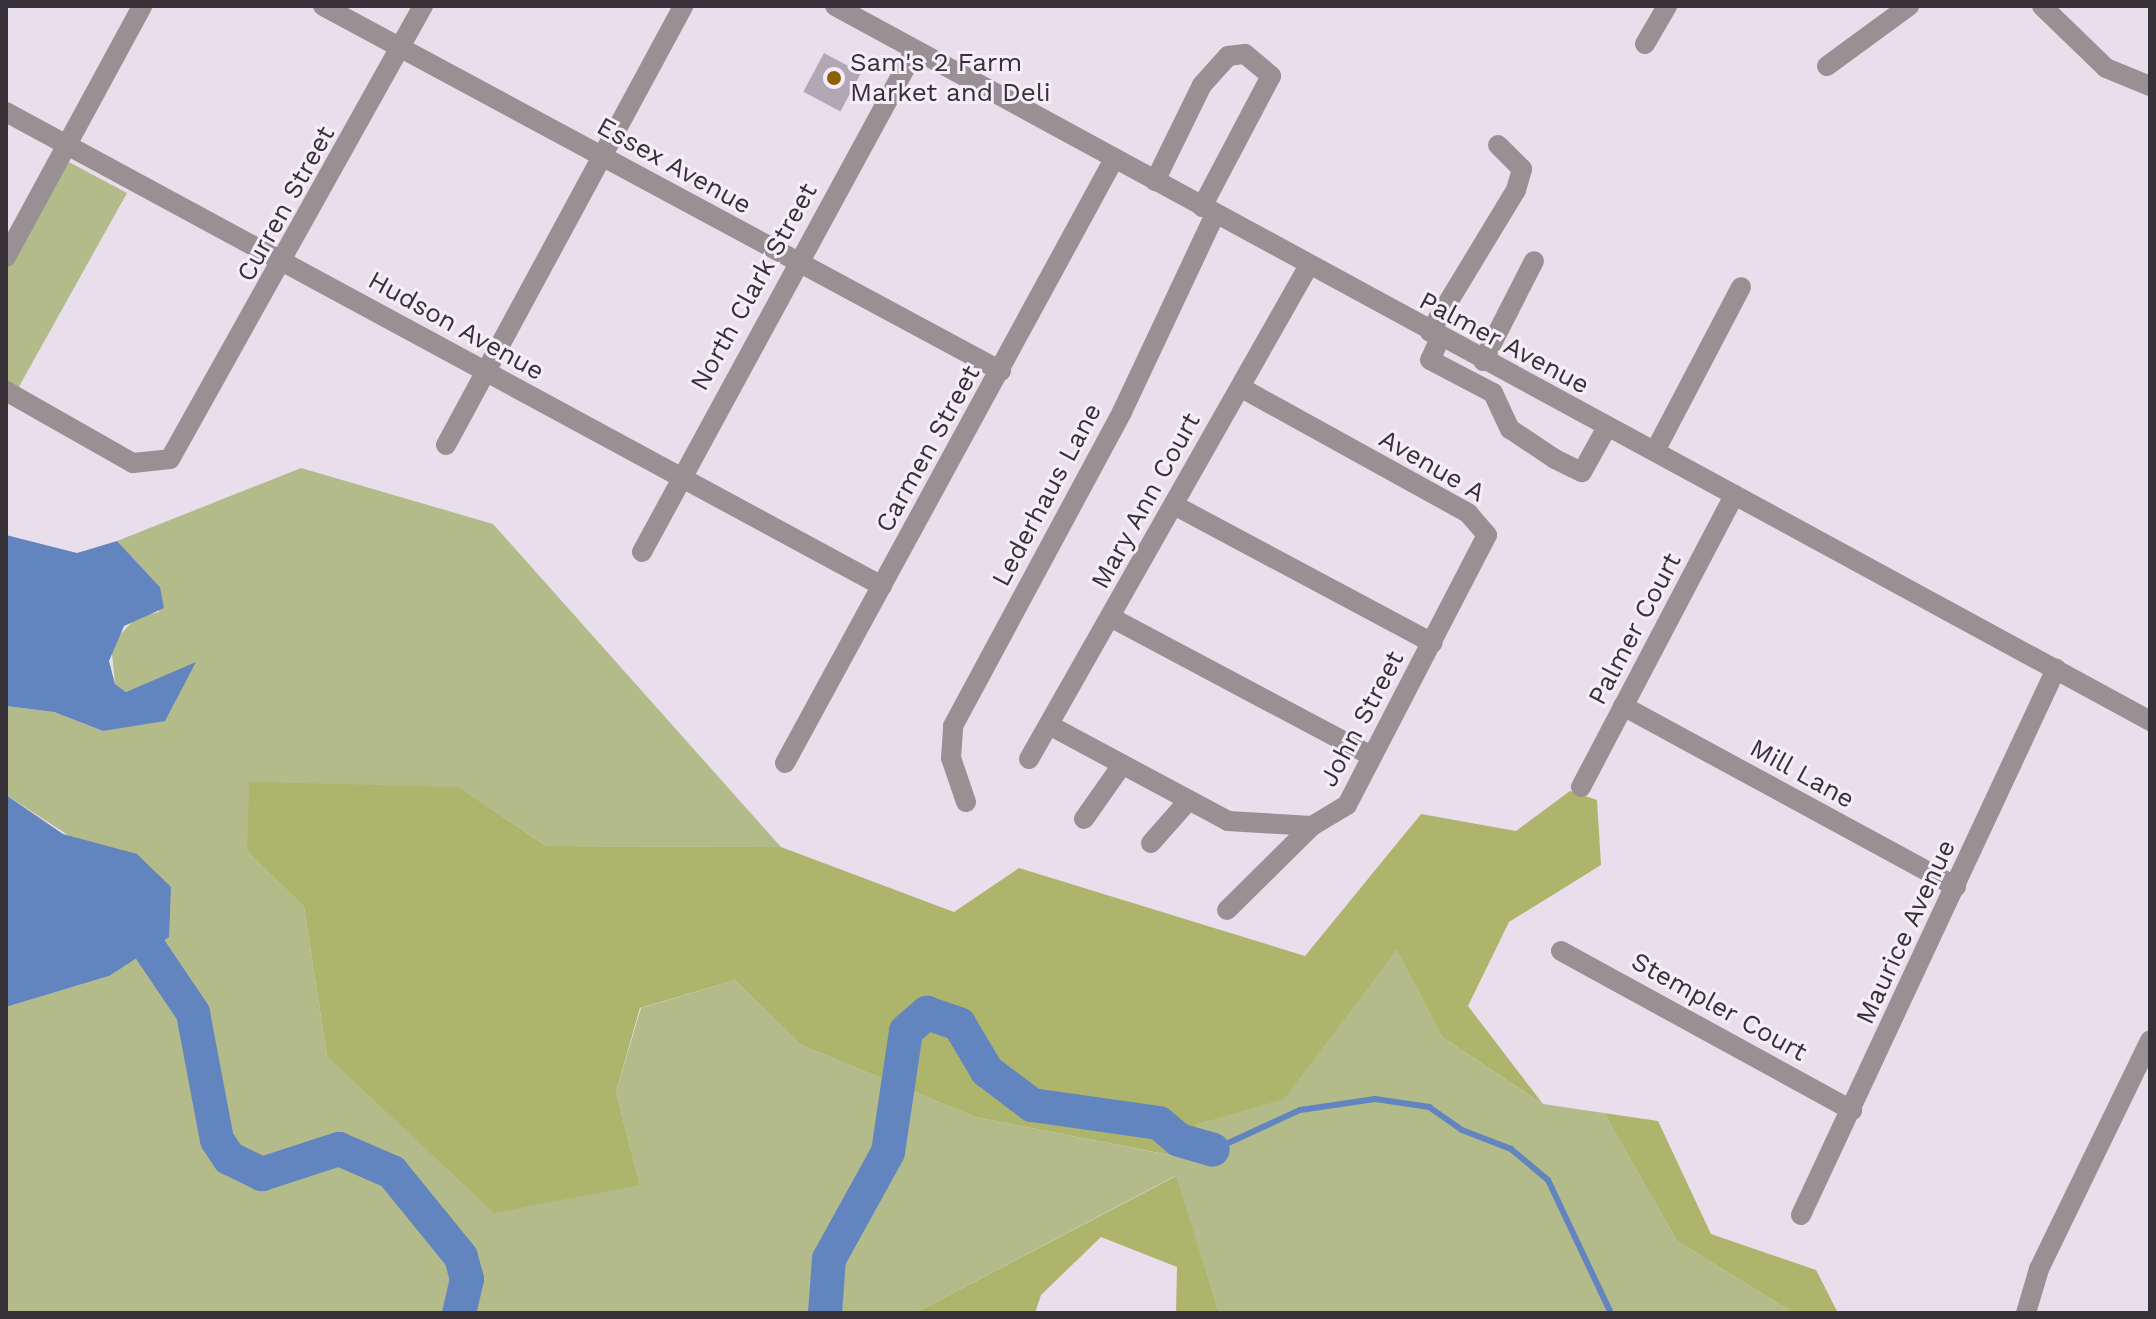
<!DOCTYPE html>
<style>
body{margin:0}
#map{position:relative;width:2156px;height:1319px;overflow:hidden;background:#e9dfec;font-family:"Work Sans",sans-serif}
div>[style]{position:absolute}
.green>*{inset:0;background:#b4bb8a}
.forest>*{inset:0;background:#adb56c}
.water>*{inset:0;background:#6385bf}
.stream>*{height:6px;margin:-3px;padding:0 3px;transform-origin:3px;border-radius:3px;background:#6385bf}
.river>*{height:34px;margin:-17px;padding:0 17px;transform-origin:17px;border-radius:17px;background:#6385bf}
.building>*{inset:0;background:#b2a8b5;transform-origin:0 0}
.minor>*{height:20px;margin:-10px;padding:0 10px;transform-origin:10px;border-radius:10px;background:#989092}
.dots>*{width:22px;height:22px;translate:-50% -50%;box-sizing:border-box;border:4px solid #f6ecfa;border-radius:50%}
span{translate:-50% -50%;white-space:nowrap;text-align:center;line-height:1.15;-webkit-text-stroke:6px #f6ecfa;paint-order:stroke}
.poi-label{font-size:26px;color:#363238}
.left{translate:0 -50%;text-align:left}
.street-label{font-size:26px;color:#363238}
.frame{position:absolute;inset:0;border:8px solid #363238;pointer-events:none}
</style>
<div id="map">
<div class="green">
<div style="clip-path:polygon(69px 162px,127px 193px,16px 392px,6px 387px,6px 261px)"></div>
<div style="clip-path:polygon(301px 468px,493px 524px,781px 847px,546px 846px,459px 787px,247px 851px,304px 907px,327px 1056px,640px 1185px,616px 1092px,641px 1008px,735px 980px,801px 1045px,975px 1117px,1189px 1159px,1196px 1125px,1284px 1098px,1397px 948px,1442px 1037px,1543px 1104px,1604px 1113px,1677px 1241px,1794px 1313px,1219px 1313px,1175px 1176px,915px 1313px,6px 1313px,6px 1007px,109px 976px,74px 839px,6px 795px,6px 706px,54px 712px,103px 731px,141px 724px,195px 665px,126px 692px,115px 684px,111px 644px,137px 617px,159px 612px,160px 587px,117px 541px)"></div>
</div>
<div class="forest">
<div style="clip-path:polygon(249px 782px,459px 787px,546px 846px,781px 847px,954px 912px,1019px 868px,1305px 956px,1421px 814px,1516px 831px,1570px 791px,1597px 800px,1601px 865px,1509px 922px,1468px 1006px,1543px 1104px,1442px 1037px,1397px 949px,1284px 1099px,1196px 1125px,1190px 1159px,975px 1117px,801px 1045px,735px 980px,640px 1008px,616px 1092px,640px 1185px,494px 1213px,327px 1056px,304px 907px,247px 851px)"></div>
<div style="clip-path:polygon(1604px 1113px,1658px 1121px,1711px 1234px,1816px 1270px,1838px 1313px,1794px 1313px,1677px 1241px)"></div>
<div style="clip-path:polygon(1176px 1176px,1219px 1313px,1176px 1313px,1177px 1267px,1101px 1237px,1041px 1295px,1035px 1313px,915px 1313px)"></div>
</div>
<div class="water">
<div style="clip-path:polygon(6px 535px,77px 553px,117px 541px,160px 587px,164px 608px,124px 626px,109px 661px,115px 684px,126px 692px,196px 662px,165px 721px,103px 731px,54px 712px,6px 706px)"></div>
<div style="clip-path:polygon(6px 795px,63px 834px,137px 854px,171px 887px,169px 937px,109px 976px,6px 1007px)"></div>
</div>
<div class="stream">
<div style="left:1213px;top:1150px;width:96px;rotate:-24.7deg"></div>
<div style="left:1300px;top:1110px;width:76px;rotate:-8.3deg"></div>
<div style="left:1375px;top:1099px;width:55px;rotate:8.4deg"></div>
<div style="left:1429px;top:1107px;width:40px;rotate:34.9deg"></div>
<div style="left:1462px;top:1130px;width:53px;rotate:21.2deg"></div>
<div style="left:1511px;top:1149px;width:48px;rotate:40deg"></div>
<div style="left:1548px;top:1180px;width:147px;rotate:64.7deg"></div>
</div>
<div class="river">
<div style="left:125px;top:912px;width:122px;rotate:56deg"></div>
<div style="left:193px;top:1013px;width:129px;rotate:79.3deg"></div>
<div style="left:217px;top:1140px;width:22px;rotate:56deg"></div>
<div style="left:229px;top:1158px;width:37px;rotate:26deg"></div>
<div style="left:262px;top:1174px;width:81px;rotate:-18deg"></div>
<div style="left:339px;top:1149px;width:58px;rotate:23.5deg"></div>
<div style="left:392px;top:1172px;width:109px;rotate:50.9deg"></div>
<div style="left:461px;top:1257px;width:23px;rotate:75deg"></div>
<div style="left:467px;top:1279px;width:35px;rotate:103deg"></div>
<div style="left:825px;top:1313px;width:54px;rotate:-85.8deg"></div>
<div style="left:829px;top:1259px;width:122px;rotate:-61.1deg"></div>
<div style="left:888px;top:1152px;width:122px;rotate:-81.5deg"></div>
<div style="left:906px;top:1031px;width:28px;rotate:-41deg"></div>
<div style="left:927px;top:1013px;width:34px;rotate:19deg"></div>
<div style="left:959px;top:1024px;width:55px;rotate:59.2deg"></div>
<div style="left:987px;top:1071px;width:56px;rotate:37.1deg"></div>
<div style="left:1032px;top:1105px;width:128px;rotate:8.1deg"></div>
<div style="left:1159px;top:1123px;width:26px;rotate:40deg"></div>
<div style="left:1179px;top:1140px;width:35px;rotate:16deg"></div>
</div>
<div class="building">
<div style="left:824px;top:53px;width:42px;height:44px;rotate:28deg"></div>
</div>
<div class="minor">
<div style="left:323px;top:6px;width:770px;rotate:28.3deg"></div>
<div style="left:835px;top:6px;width:1497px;rotate:28.53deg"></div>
<div style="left:2042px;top:6px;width:89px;rotate:44.1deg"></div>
<div style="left:2106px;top:68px;width:48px;rotate:22.2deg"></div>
<div style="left:1645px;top:44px;width:44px;rotate:-59.9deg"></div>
<div style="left:1827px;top:66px;width:102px;rotate:-36.2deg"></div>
<div style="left:6px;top:112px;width:996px;rotate:28.42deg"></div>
<div style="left:1155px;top:181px;width:107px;rotate:-63.9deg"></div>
<div style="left:1202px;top:85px;width:39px;rotate:-48deg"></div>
<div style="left:1228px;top:56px;width:17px;rotate:-7deg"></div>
<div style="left:1245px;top:54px;width:34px;rotate:40deg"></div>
<div style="left:1271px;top:76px;width:148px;rotate:117.8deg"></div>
<div style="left:6px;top:257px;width:285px;rotate:-61.5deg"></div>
<div style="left:1430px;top:332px;width:166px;rotate:-58.8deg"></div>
<div style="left:1516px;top:190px;width:22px;rotate:-74deg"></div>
<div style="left:1522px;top:169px;width:34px;rotate:-135deg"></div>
<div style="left:1440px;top:338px;width:24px;rotate:114deg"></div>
<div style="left:1430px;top:360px;width:71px;rotate:27.6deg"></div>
<div style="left:1493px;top:393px;width:40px;rotate:65deg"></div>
<div style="left:1510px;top:429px;width:54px;rotate:33.7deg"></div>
<div style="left:1555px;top:459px;width:30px;rotate:26deg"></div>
<div style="left:1582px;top:472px;width:51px;rotate:-60.9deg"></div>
<div style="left:1483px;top:361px;width:112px;rotate:-63deg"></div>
<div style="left:6px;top:391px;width:146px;rotate:29.6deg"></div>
<div style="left:133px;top:463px;width:37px;rotate:-6deg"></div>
<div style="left:170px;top:459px;width:519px;rotate:-60.82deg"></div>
<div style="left:446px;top:445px;width:499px;rotate:-61.6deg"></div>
<div style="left:1655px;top:451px;width:185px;rotate:-62.3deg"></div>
<div style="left:1174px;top:505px;width:293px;rotate:28.1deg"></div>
<div style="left:642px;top:552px;width:571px;rotate:-61.46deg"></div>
<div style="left:1112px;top:618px;width:294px;rotate:28deg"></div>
<div style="left:1623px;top:706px;width:379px;rotate:28.5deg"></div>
<div style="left:1049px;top:725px;width:203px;rotate:28.2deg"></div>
<div style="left:1228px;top:821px;width:84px;rotate:3.4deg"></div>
<div style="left:1029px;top:759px;width:566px;rotate:-60.44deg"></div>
<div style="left:785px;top:763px;width:688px;rotate:-61.42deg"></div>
<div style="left:1581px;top:787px;width:330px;rotate:-62.3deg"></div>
<div style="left:966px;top:802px;width:46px;rotate:-108.8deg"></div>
<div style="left:951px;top:758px;width:32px;rotate:-86deg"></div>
<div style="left:953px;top:726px;width:357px;rotate:-61.7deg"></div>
<div style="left:1122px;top:412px;width:219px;rotate:-64.8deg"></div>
<div style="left:1084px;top:819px;width:66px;rotate:-54.9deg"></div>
<div style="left:1151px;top:843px;width:56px;rotate:-48.6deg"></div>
<div style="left:1227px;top:910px;width:120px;rotate:-44.7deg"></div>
<div style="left:1312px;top:826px;width:41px;rotate:-31deg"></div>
<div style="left:1347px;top:805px;width:304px;rotate:-62.6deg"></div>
<div style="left:1487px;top:535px;width:29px;rotate:-131deg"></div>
<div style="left:1468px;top:513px;width:260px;rotate:-151.1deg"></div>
<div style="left:1561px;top:951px;width:332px;rotate:28.7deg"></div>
<div style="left:1801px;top:1215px;width:603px;rotate:-64.97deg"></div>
<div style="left:2026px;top:1313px;width:46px;rotate:-73.5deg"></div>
<div style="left:2039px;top:1269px;width:254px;rotate:-64.1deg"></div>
</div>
<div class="dots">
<div style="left:834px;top:78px;background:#8b6203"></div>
</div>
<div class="poi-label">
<span class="left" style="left:850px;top:78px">Sam's 2 Farm<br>Market and Deli</span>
</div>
<div class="street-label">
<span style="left:674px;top:166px;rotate:29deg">Essex Avenue</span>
<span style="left:286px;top:204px;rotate:-61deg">Curren Street</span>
<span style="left:754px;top:287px;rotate:-61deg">North Clark Street</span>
<span style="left:456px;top:326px;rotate:29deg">Hudson Avenue</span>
<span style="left:1504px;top:343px;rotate:28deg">Palmer Avenue</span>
<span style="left:928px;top:449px;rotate:-61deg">Carmen Street</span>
<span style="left:1432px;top:466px;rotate:30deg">Avenue A</span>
<span style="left:1047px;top:495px;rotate:-62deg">Lederhaus Lane</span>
<span style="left:1146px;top:501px;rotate:-61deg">Mary Ann Court</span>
<span style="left:1635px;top:629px;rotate:-62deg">Palmer Court</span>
<span style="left:1362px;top:719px;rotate:-62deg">John Street</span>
<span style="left:1802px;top:774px;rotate:29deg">Mill Lane</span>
<span style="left:1906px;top:932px;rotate:-65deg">Maurice Avenue</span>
<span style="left:1719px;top:1007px;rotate:29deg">Stempler Court</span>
</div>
<div class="frame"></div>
</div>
